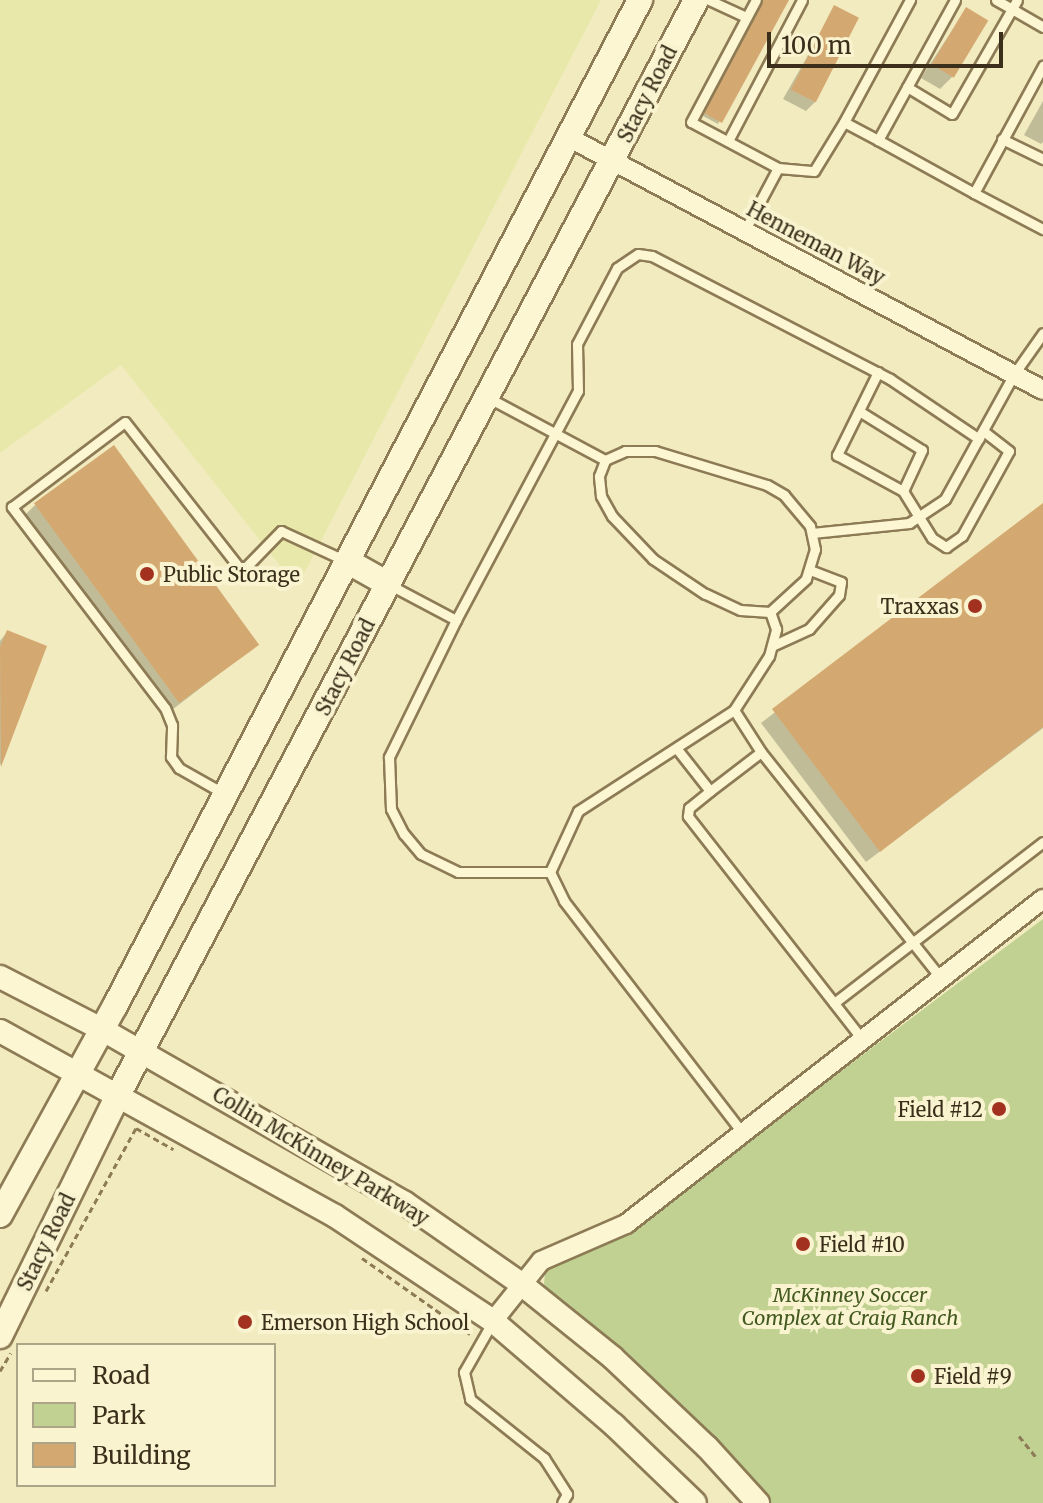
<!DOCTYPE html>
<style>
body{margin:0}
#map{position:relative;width:1043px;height:1503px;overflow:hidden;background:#f2ebbf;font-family:Merriweather,serif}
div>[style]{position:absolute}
.farmland>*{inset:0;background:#e9e8ab}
.green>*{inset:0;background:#c0d192}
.shadow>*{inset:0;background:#0003}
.building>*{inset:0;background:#d4a971;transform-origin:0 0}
.path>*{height:3px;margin-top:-1.5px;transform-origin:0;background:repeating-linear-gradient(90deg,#8d7b55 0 6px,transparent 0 10px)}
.roads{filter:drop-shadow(2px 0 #8d7b55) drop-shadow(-2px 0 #8d7b55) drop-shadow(0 2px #8d7b55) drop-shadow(0 -2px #8d7b55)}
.service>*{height:9px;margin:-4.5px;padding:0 4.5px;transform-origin:4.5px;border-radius:4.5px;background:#fcf6d3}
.minor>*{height:18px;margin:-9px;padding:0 9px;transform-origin:9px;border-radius:9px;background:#fcf6d3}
.tertiary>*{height:22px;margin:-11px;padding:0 11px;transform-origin:11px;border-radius:11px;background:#fcf6d3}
.secondary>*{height:24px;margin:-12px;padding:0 12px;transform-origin:12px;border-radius:12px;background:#fcf6d3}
.dots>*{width:22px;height:22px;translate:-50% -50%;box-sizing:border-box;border:4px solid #f9f3cf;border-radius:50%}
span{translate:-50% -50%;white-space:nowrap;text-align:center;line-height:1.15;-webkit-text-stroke:8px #f9f3cf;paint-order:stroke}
.street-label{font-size:20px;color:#3b2f1b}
.poi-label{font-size:20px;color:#3b2f1b}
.left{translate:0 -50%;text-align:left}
.right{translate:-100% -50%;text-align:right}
.park-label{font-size:20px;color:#425920;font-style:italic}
.legend{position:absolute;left:16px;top:1343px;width:260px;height:144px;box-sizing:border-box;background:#f9f3cf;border:2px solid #ada587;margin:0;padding:10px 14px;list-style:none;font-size:24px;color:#3b2f1b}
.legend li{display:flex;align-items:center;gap:16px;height:40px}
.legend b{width:40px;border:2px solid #ada587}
.scale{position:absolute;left:767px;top:32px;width:236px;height:36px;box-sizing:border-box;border:4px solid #3b2f1b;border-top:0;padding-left:10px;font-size:24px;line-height:28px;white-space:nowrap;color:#3b2f1b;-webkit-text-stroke:6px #f9f3cf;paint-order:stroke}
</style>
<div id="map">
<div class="farmland">
<div style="clip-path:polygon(0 0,601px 0,297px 587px,121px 365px,0 453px)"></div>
</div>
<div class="green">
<div style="clip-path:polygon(1043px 919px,1043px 1503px,770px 1503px,597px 1332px,551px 1295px,544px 1284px,545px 1273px,551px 1264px,629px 1231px)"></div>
</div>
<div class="shadow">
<div style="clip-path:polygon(763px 0,785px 0,718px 124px,703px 116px)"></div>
<div style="clip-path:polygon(835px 8px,815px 102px,806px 111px,783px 99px)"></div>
<div style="clip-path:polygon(966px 9px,952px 77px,940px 89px,921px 78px)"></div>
<div style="clip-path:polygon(1043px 101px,1043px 142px,1041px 144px,1024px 135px)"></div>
<div style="clip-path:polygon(35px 505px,258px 644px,168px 713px,23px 517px)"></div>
<div style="clip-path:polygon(1043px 506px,1043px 728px,866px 862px,761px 723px)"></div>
<div style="clip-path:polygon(7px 632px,45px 647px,0 766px,0 641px)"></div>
</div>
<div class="building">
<div style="clip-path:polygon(763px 0,789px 0,722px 123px,704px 113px)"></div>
<div style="left:834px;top:5px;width:28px;height:95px;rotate:27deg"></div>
<div style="left:966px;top:7px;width:26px;height:67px;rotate:31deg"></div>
<div style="left:114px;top:445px;width:247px;height:99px;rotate:54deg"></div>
<div style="clip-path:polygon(1043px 503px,1043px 727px,880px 852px,772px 709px)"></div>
<div style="clip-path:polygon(7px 630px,47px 646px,1px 767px,0 647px)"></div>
</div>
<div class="path">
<div style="left:362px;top:1258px;width:132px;rotate:35.1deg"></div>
<div style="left:46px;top:1291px;width:186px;rotate:-61.1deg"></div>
<div style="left:136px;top:1128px;width:43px;rotate:29.6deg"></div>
<div style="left:0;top:1371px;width:21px;rotate:-59deg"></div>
<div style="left:1019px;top:1436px;width:26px;rotate:51deg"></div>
</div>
<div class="roads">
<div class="service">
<div style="left:709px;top:0;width:41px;rotate:24.7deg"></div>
<div style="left:955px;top:0;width:160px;rotate:118.8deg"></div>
<div style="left:878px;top:140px;width:110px;rotate:28.9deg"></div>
<div style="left:974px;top:193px;width:145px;rotate:-61.5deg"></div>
<div style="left:996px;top:0;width:18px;rotate:29deg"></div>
<div style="left:1012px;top:9px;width:10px;rotate:-61deg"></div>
<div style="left:907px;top:87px;width:52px;rotate:31deg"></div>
<div style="left:952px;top:114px;width:121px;rotate:-60.3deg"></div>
<div style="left:1012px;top:9px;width:36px;rotate:30deg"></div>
<div style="left:1002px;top:139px;width:46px;rotate:26deg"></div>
<div style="left:878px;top:140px;width:38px;rotate:-152deg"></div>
<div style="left:844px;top:122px;width:139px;rotate:-61.6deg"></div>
<div style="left:728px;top:141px;width:159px;rotate:-62.3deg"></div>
<div style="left:778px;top:168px;width:36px;rotate:5deg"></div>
<div style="left:814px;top:171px;width:57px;rotate:-58.5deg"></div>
<div style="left:974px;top:193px;width:78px;rotate:27.6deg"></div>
<div style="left:745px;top:230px;width:70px;rotate:-62deg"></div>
<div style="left:778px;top:168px;width:98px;rotate:-152.1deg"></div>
<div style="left:691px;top:122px;width:138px;rotate:-62deg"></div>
<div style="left:878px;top:372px;width:93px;rotate:116.3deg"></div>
<div style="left:837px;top:455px;width:75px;rotate:28.6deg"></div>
<div style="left:903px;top:491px;width:55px;rotate:58.3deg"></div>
<div style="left:932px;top:538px;width:17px;rotate:33deg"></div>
<div style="left:946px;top:547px;width:19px;rotate:-35deg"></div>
<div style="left:962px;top:536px;width:97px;rotate:-61.1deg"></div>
<div style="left:1009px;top:451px;width:33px;rotate:-142deg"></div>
<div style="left:487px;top:397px;width:134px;rotate:28.1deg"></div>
<div style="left:605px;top:460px;width:22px;rotate:-24deg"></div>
<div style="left:625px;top:451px;width:30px"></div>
<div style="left:655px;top:451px;width:117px;rotate:16.9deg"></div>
<div style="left:767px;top:485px;width:20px;rotate:30deg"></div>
<div style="left:784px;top:495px;width:40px;rotate:50deg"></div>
<div style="left:810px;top:526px;width:24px;rotate:78deg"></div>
<div style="left:815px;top:549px;width:31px;rotate:107deg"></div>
<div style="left:806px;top:579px;width:49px;rotate:137.5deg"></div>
<div style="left:770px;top:612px;width:30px;rotate:-176deg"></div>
<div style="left:740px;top:610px;width:38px;rotate:-155deg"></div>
<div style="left:705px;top:594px;width:63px;rotate:-146.1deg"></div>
<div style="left:653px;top:559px;width:59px;rotate:-133.6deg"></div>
<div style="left:612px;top:516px;width:23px;rotate:-119deg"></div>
<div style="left:601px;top:496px;width:20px;rotate:-96deg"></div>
<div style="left:599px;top:476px;width:17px;rotate:-69deg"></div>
<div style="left:859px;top:411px;width:74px;rotate:31.8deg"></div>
<div style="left:922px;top:450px;width:45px;rotate:114.9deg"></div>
<div style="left:812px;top:533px;width:98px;rotate:-5.9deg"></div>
<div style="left:909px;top:523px;width:43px;rotate:-33.7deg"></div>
<div style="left:945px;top:499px;width:143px;rotate:-61.1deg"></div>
<div style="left:1014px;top:374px;width:50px;rotate:-54.7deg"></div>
<div style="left:388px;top:584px;width:77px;rotate:27.9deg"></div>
<div style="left:456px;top:620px;width:259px;rotate:-62deg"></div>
<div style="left:578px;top:391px;width:47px;rotate:-91.2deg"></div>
<div style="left:577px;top:344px;width:86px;rotate:-62.2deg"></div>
<div style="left:617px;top:268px;width:25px;rotate:-34deg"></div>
<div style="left:638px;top:254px;width:14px;rotate:8deg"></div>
<div style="left:652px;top:256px;width:268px;rotate:27.3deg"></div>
<div style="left:890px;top:379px;width:107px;rotate:34deg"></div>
<div style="left:456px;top:620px;width:153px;rotate:116.1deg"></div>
<div style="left:389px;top:757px;width:52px;rotate:87.8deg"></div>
<div style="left:391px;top:809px;width:28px;rotate:63deg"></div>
<div style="left:404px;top:834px;width:26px;rotate:50deg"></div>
<div style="left:421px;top:854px;width:41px;rotate:25.9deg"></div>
<div style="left:458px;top:872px;width:92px"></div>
<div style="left:550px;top:872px;width:32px;rotate:64deg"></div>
<div style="left:564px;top:901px;width:292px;rotate:52.4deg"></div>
<div style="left:772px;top:646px;width:41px;rotate:-24.7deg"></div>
<div style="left:809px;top:629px;width:45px;rotate:-48.6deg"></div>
<div style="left:839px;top:595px;width:13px;rotate:-81deg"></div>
<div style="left:841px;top:582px;width:33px;rotate:-159deg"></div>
<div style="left:677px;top:749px;width:53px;rotate:51.8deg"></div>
<div style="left:761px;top:752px;width:50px;rotate:-122.7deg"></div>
<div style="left:734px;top:710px;width:64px;rotate:-57.1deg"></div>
<div style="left:769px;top:656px;width:28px;rotate:-75deg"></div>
<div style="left:776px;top:629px;width:18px;rotate:-109deg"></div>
<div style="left:223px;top:793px;width:51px;rotate:-150.4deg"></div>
<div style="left:179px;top:768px;width:14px;rotate:-126deg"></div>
<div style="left:171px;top:757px;width:32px;rotate:-88deg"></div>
<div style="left:172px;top:725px;width:18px;rotate:-112deg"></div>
<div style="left:165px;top:708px;width:253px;rotate:-127.3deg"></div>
<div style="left:12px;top:507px;width:141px;rotate:-37deg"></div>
<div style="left:125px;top:422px;width:189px;rotate:51.9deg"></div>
<div style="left:242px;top:571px;width:56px;rotate:-45.7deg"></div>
<div style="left:281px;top:531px;width:69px;rotate:24.7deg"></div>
<div style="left:550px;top:872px;width:67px;rotate:-65.3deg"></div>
<div style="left:578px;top:811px;width:186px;rotate:-32.9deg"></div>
<div style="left:834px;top:1003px;width:264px;rotate:-37.6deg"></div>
<div style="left:862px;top:1039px;width:283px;rotate:-128deg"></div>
<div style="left:688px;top:816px;width:8px;rotate:-83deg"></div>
<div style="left:689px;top:808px;width:27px;rotate:-39deg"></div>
<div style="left:710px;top:791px;width:64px;rotate:-37.4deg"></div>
<div style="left:761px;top:752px;width:289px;rotate:51.5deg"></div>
<div style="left:493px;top:1321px;width:59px;rotate:119.6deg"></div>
<div style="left:464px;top:1372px;width:28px;rotate:77deg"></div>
<div style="left:470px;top:1399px;width:95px;rotate:38.6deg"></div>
<div style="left:544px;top:1458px;width:43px;rotate:57.4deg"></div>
<div style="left:567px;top:1494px;width:10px;rotate:119deg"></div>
</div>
<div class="minor">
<div style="left:568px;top:137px;width:538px;rotate:28.04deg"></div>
<div style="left:493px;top:1321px;width:77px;rotate:-51.3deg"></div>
<div style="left:541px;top:1261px;width:93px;rotate:-23.5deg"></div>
<div style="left:626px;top:1224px;width:529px;rotate:-37.93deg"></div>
</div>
<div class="tertiary">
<div style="left:0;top:977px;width:116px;rotate:27.2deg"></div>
<div style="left:103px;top:1030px;width:348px;rotate:29.8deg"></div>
<div style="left:405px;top:1203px;width:140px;rotate:34.8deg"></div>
<div style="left:520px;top:1283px;width:118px;rotate:38.8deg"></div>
<div style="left:612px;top:1357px;width:131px;rotate:43.5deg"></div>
<div style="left:707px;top:1447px;width:76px;rotate:47.7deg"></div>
<div style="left:0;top:1031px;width:383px;rotate:28.9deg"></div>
<div style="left:335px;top:1216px;width:190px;rotate:33.6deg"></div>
<div style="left:493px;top:1321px;width:160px;rotate:40.7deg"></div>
<div style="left:614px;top:1425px;width:112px;rotate:43.9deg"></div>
</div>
<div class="secondary">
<div style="left:347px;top:561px;width:47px;rotate:29.3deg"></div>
<div style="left:0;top:1215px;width:239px;rotate:-61.2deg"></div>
<div style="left:115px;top:1006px;width:1135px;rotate:-62.44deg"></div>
<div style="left:0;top:1336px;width:266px;rotate:-63.9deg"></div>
<div style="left:117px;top:1097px;width:1240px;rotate:-62.17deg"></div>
</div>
</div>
<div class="dots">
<div style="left:147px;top:574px;background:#a2321f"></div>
<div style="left:975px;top:606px;background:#a2321f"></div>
<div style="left:999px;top:1109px;background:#a2321f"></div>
<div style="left:803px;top:1244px;background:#a2321f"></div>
<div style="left:245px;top:1322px;background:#a2321f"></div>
<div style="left:918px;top:1376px;background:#a2321f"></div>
</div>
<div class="street-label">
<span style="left:647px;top:94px;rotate:-63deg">Stacy Road</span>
<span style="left:816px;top:243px;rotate:28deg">Henneman Way</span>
<span style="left:345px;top:667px;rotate:-63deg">Stacy Road</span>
<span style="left:321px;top:1156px;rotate:31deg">Collin McKinney Parkway</span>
<span style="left:46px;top:1242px;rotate:-64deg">Stacy Road</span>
</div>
<div class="poi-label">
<span class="left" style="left:163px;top:574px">Public Storage</span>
<span class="right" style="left:959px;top:606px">Traxxas</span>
<span class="right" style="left:983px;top:1109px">Field #12</span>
<span class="left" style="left:819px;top:1244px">Field #10</span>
<span class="left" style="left:261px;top:1322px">Emerson High School</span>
<span class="left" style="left:934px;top:1376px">Field #9</span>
</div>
<div class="park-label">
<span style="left:850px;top:1306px">McKinney Soccer<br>Complex at Craig Ranch</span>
</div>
<ul class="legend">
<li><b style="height:10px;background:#fcf6d3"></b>Road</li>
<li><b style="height:22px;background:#c0d192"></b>Park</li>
<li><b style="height:22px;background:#d4a971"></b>Building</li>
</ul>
<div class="scale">100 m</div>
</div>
